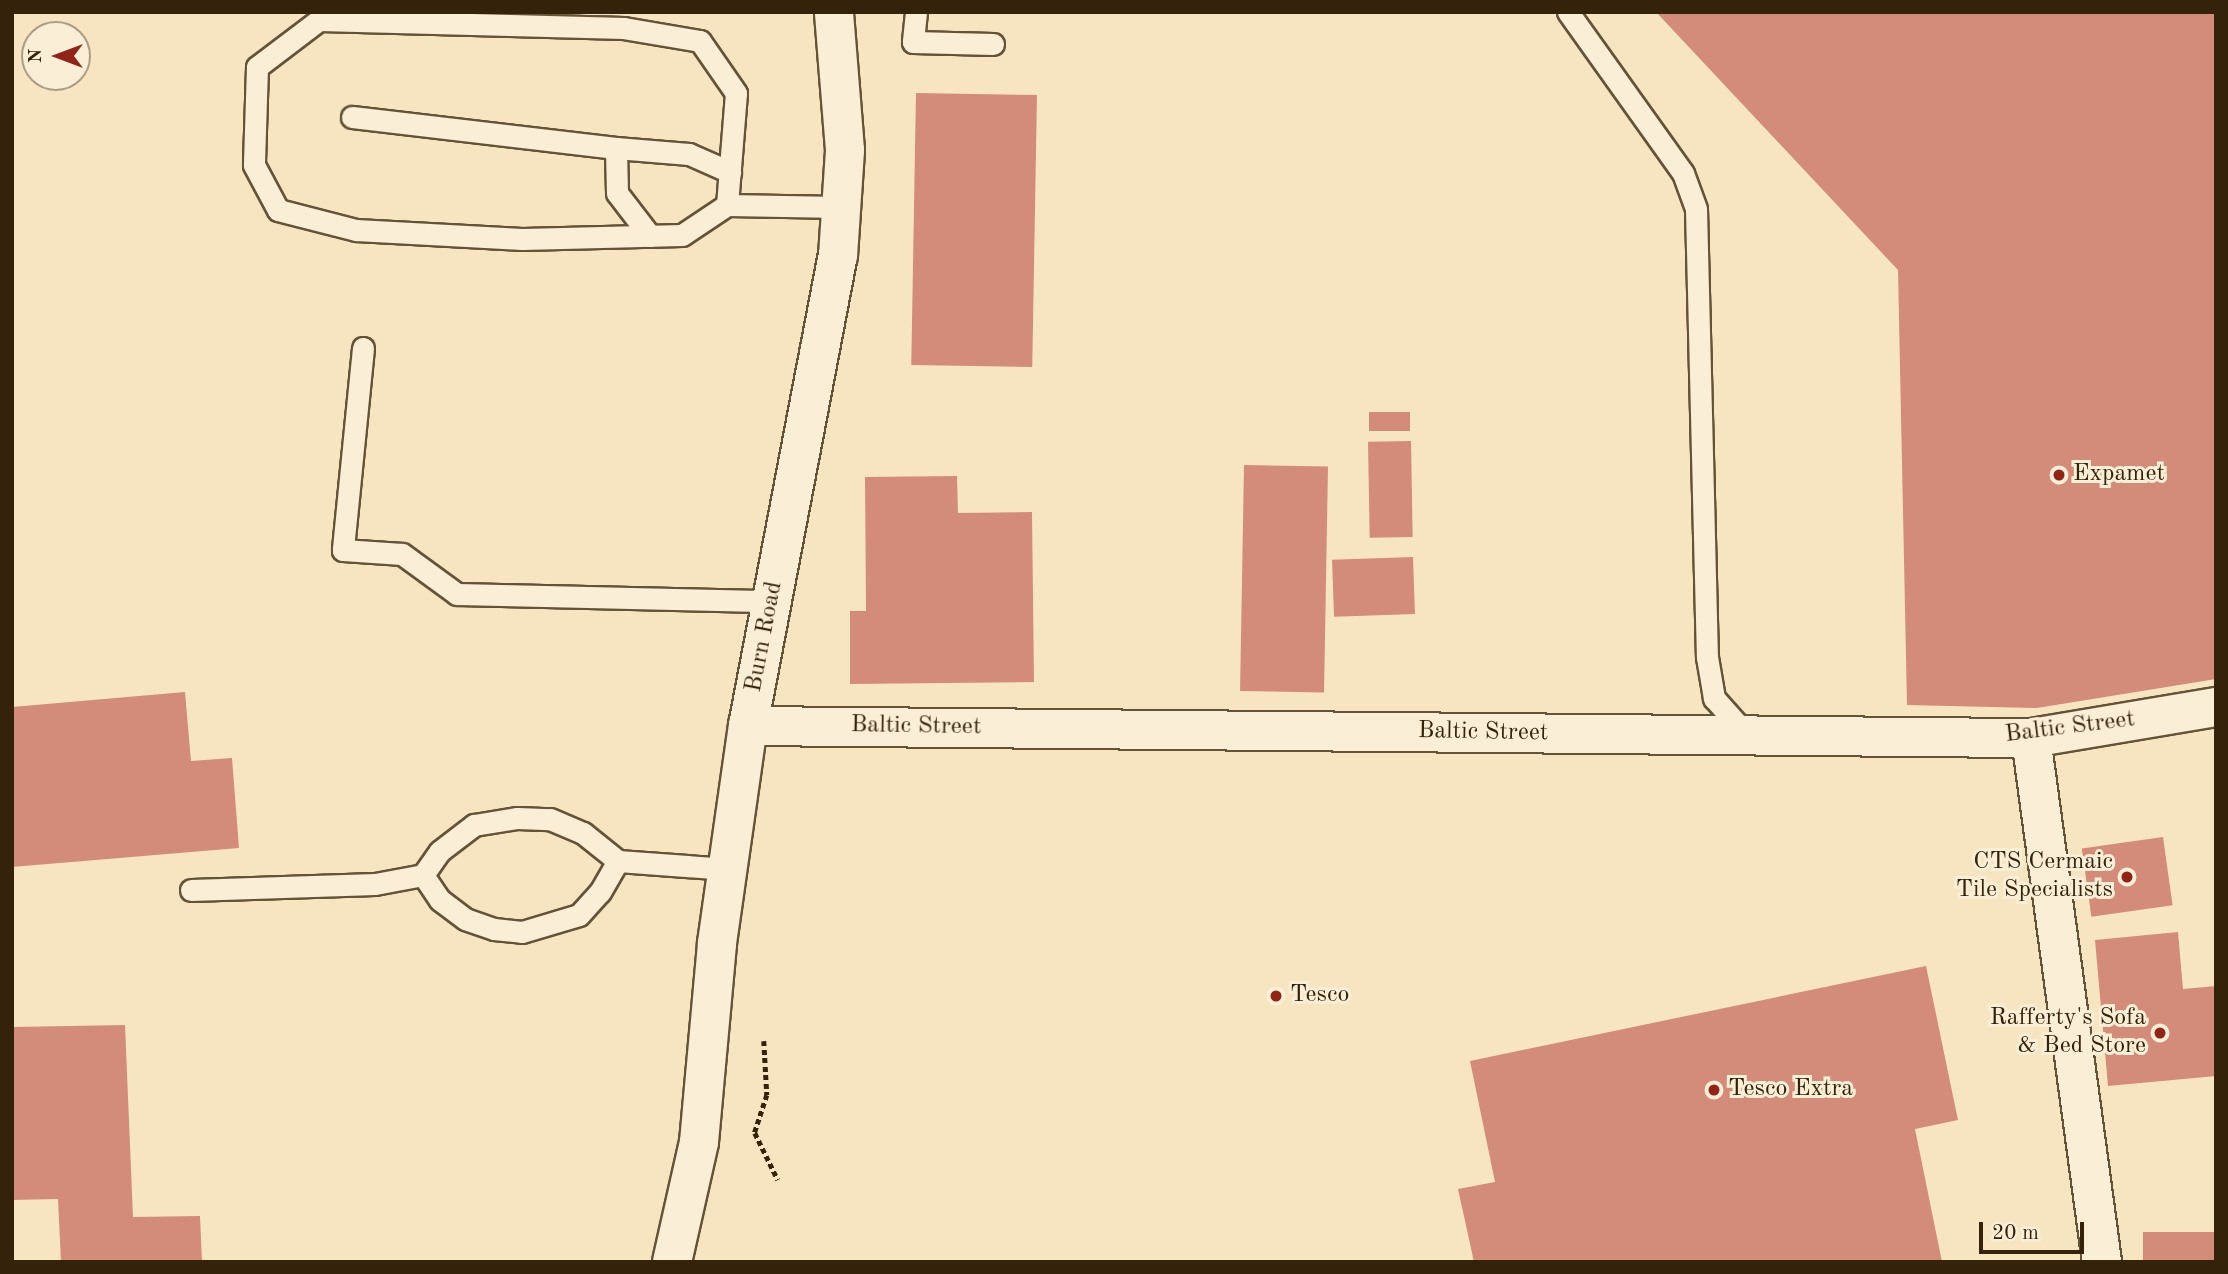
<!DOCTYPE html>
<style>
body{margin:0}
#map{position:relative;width:2228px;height:1274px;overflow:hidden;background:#f7e5c2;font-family:"Old Standard TT",serif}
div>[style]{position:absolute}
.building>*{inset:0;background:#d38c7a;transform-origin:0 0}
.path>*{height:4.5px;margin-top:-2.25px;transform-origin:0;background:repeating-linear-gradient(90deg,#34220a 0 5px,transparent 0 8.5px)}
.roads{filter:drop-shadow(2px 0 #655338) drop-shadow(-2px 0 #655338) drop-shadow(0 2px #655338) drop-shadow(0 -2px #655338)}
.lane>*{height:21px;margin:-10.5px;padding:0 10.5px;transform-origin:10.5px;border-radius:10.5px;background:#faeed7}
.street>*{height:38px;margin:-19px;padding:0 19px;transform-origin:19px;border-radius:19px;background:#faeed7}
.dots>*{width:19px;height:19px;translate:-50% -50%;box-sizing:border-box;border:4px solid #faeed7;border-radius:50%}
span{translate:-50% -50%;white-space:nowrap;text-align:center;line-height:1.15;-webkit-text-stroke:6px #faeed7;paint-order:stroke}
.poi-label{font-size:24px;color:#34220a}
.left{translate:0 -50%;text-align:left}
.right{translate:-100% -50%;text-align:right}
.street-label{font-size:24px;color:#34220a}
.frame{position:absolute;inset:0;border:14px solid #34220a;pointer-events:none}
.north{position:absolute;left:21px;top:21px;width:70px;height:70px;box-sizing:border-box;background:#faeed7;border:2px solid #ab9c85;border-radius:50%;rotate:270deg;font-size:19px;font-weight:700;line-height:28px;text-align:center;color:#34220a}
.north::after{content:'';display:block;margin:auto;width:24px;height:32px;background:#8f2418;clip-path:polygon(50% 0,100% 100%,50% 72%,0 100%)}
.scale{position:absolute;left:1979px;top:1222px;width:105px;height:32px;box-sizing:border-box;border:4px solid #34220a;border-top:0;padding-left:9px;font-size:21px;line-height:24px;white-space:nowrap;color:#34220a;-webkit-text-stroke:5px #faeed7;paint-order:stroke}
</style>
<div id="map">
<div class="building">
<div style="clip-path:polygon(1656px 12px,2216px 12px,2216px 679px,2037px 708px,1907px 705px,1898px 270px)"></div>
<div style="left:916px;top:93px;width:121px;height:272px;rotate:1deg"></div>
<div style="left:1369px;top:412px;width:41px;height:19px"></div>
<div style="left:1411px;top:441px;width:96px;height:43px;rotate:89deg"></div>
<div style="left:1244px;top:465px;width:84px;height:226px;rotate:1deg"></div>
<div style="clip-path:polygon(957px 476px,958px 513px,1032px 512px,1034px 682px,850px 684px,850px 611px,866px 611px,865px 477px)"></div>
<div style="left:1413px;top:557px;width:57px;height:81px;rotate:88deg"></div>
<div style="clip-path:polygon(185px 692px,191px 761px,232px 758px,239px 848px,12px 867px,12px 707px)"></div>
<div style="left:2163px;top:837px;width:69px;height:82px;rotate:82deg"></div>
<div style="clip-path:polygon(2178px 932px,2183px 989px,2216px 986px,2216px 1076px,2108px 1086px,2095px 940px)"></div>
<div style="clip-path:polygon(1926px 966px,1958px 1120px,1915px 1129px,1942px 1262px,1474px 1262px,1458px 1189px,1495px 1182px,1470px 1061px)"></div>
<div style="clip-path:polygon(125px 1025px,133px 1217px,200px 1216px,202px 1262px,61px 1262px,58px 1199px,12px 1200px,12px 1027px)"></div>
<div style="left:2216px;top:1232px;width:30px;height:73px;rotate:90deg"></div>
</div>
<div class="path">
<div style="left:764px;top:1041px;width:54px;rotate:86.8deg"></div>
<div style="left:767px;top:1095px;width:40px;rotate:108deg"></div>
<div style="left:755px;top:1133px;width:52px;rotate:63.9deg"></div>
</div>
<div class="roads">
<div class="lane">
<div style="left:916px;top:12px;width:30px;rotate:96deg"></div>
<div style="left:913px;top:42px;width:80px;rotate:1.4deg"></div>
<div style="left:1568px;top:12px;width:198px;rotate:54.5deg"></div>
<div style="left:1683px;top:173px;width:38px;rotate:70deg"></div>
<div style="left:1696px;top:209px;width:448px;rotate:88.6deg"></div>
<div style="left:1707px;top:657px;width:42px;rotate:80.3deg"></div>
<div style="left:1714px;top:698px;width:50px;rotate:48.3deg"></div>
<div style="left:352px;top:117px;width:266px;rotate:6.7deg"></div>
<div style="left:727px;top:205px;width:112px;rotate:-85.4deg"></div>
<div style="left:736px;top:93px;width:63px;rotate:-124.7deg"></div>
<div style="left:700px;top:41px;width:77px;rotate:-170.3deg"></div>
<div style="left:624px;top:28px;width:305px;rotate:-178.5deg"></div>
<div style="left:319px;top:20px;width:78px;rotate:142.8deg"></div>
<div style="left:257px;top:67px;width:98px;rotate:91.8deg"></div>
<div style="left:254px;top:165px;width:51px;rotate:61.9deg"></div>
<div style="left:278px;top:210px;width:81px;rotate:14.4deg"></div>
<div style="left:356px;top:230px;width:166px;rotate:3.1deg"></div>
<div style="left:522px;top:239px;width:160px;rotate:-1.4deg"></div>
<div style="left:682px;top:235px;width:54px;rotate:-33.7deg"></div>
<div style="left:727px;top:205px;width:114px;rotate:1deg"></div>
<div style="left:650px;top:236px;width:54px;rotate:-127.5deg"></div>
<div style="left:617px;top:193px;width:45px;rotate:-91.3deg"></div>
<div style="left:616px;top:148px;width:73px;rotate:4.7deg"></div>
<div style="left:689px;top:154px;width:45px;rotate:23.7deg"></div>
<div style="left:363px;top:348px;width:203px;rotate:95.7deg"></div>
<div style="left:343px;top:550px;width:59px;rotate:3.9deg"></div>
<div style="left:402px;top:554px;width:68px;rotate:36deg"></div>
<div style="left:457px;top:594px;width:315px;rotate:1.3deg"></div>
<div style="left:423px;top:875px;width:30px;rotate:56deg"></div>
<div style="left:440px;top:900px;width:31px;rotate:37deg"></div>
<div style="left:465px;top:919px;width:31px;rotate:19deg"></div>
<div style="left:494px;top:929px;width:28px;rotate:6deg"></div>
<div style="left:522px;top:932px;width:59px;rotate:-16.6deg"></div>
<div style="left:579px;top:915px;width:31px;rotate:-48deg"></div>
<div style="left:600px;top:892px;width:36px;rotate:-60deg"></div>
<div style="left:191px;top:890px;width:184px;rotate:-1.9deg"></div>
<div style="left:375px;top:884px;width:49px;rotate:-10.6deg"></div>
<div style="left:423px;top:875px;width:29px;rotate:-55deg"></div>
<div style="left:440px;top:851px;width:43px;rotate:-37.4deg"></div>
<div style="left:474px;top:825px;width:44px;rotate:-9.2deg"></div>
<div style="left:517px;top:818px;width:33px;rotate:2deg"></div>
<div style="left:550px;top:819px;width:36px;rotate:23deg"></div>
<div style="left:583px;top:833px;width:45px;rotate:38.7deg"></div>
<div style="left:618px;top:861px;width:110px;rotate:4.2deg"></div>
</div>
<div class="street">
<div style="left:748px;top:726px;width:1283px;rotate:0.54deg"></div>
<div style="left:2031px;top:738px;width:188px;rotate:-9.5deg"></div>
<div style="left:2031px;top:738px;width:529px;rotate:82.28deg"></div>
<div style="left:672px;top:1262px;width:123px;rotate:-77.3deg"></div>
<div style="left:699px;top:1142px;width:200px;rotate:-84.8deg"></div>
<div style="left:717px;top:943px;width:219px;rotate:-81.9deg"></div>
<div style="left:748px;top:726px;width:479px;rotate:-79.2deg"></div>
<div style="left:838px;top:256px;width:106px;rotate:-86.2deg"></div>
<div style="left:845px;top:150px;width:138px;rotate:-94.6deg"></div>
</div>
</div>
<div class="dots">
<div style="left:2059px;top:475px;background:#8f2418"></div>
<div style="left:2127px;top:877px;background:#8f2418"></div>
<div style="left:1276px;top:996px;background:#8f2418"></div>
<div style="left:2160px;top:1033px;background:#8f2418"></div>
<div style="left:1714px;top:1090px;background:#8f2418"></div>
</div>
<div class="poi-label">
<span class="left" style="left:2073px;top:475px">Expamet</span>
<span class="right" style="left:2113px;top:877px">CTS Cermaic<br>Tile Specialists</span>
<span class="left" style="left:1290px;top:996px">Tesco</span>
<span class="right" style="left:2146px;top:1033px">Rafferty's Sofa<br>&amp; Bed Store</span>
<span class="left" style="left:1728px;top:1090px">Tesco Extra</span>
</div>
<div class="street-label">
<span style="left:765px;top:637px;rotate:-79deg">Burn Road</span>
<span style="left:916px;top:727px;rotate:1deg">Baltic Street</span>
<span style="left:2070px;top:728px;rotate:-7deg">Baltic Street</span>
<span style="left:1483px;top:733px;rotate:1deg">Baltic Street</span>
</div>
<div class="frame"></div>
<div class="north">N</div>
<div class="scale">20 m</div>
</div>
